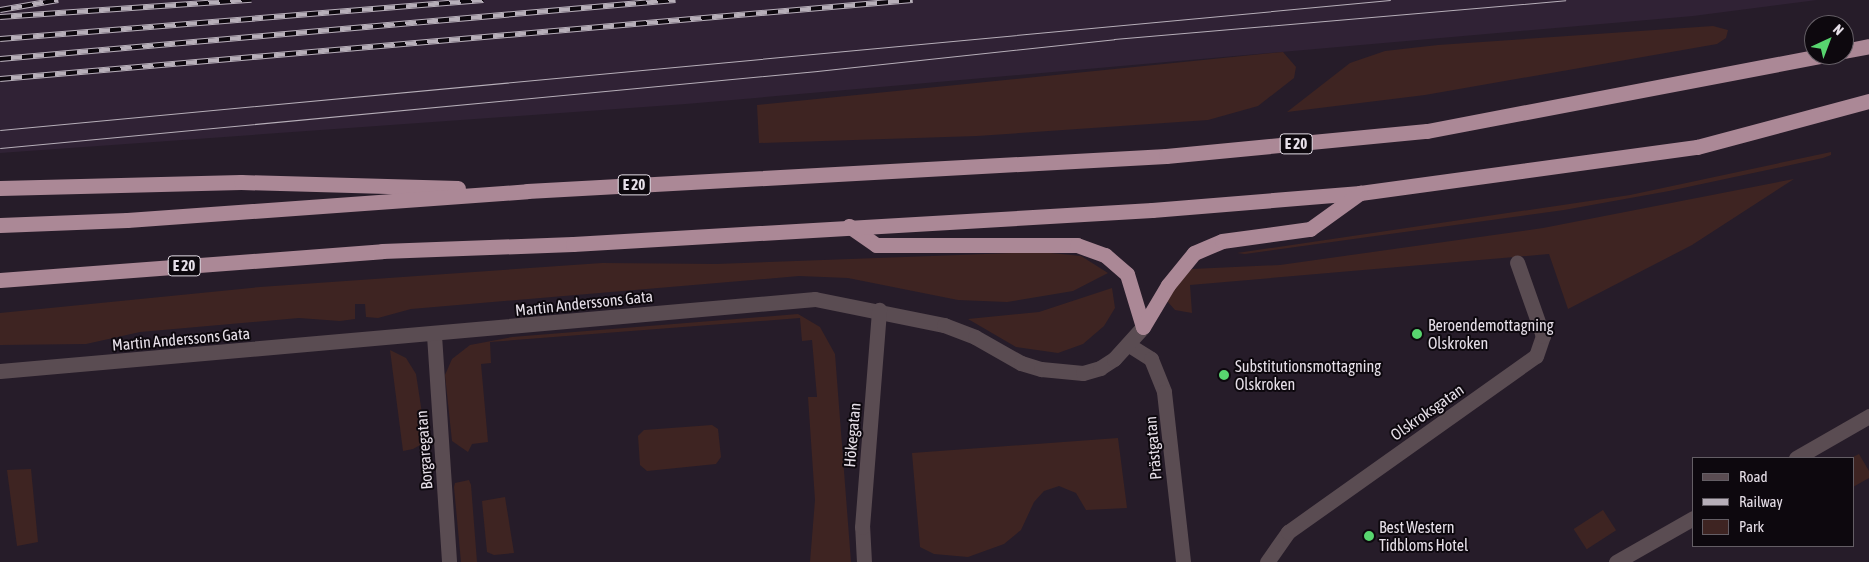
<!DOCTYPE html>
<meta charset="utf-8">
<style>
body{margin:0}
#map{position:relative;width:1869px;height:562px;overflow:hidden;background:#261c29;font-family:"Asap Condensed",sans-serif}
div>[style]{position:absolute}
.built>*{inset:0;background:#302235}
.green>*{inset:0;background:#3e2422;transform-origin:0 0}
.minor>*{height:15px;margin:-7.5px;padding:0 7.5px;transform-origin:7.5px;border-radius:7.5px;background:#5a4c52}
.motorway>*{height:15px;margin:-7.5px;padding:0 7.5px;transform-origin:7.5px;border-radius:7.5px;background:#ab8896}
.tram>*{height:1px;margin:-0.5px;padding:0 0.5px;transform-origin:0.5px;border-radius:0.5px;background:#b7afb9}
.rail>*{height:5.5px;margin-top:-2.75px;transform-origin:0;background:repeating-linear-gradient(90deg,#0d080e 0 11px,#b7afb9 0 22px);box-sizing:border-box;border-block:1px solid #b7afb9}
.dots>*{width:14px;height:14px;translate:-50% -50%;box-sizing:border-box;border:2px solid #0d080e;border-radius:50%}
span{translate:-50% -50%;white-space:nowrap;text-align:center;line-height:1.15;-webkit-text-stroke:4px #0d080e;paint-order:stroke}
.shield-label span{padding:1px 4px;background:#0d080e;border:1px solid;border-radius:4px;-webkit-text-stroke-width:0}
.shield-label{font-size:15px;color:#e6dfe8;font-weight:700}
.street-label{font-size:16px;color:#e6dfe8}
.poi-label{font-size:16px;color:#e6dfe8}
.left{translate:0 -50%;text-align:left}
.legend{position:absolute;left:1692px;top:457px;width:162px;height:90px;box-sizing:border-box;background:#0d080e;border:1px solid #645e65;margin:0;padding:6px 9px;list-style:none;font-size:15px;color:#e6dfe8}
.legend li{display:flex;align-items:center;gap:10px;height:25px}
.legend b{width:25px;border:1px solid #645e65}
.north{position:absolute;left:1804px;top:15px;width:50px;height:50px;box-sizing:border-box;background:#0d080e;border:1px solid #645e65;border-radius:50%;rotate:43deg;font-size:14px;font-weight:700;line-height:20px;text-align:center;color:#e6dfe8}
.north::after{content:'';display:block;margin:auto;width:18px;height:22px;background:#58d56f;clip-path:polygon(50% 0,100% 100%,50% 72%,0 100%)}
</style>
<div id="map">
<div class="built">
<div style="clip-path:polygon(0 0,1817px 0,1693px 16px,686px 104px,0 153px)"></div>
</div>
<div class="green">
<div style="clip-path:polygon(1713px 26px,1728px 30px,1726px 38px,1717px 44px,1425px 95px,1287px 112px,1350px 63px,1385px 51px,1438px 45px)"></div>
<div style="clip-path:polygon(1283px 52px,1296px 67px,1294px 78px,1258px 106px,1208px 120px,977px 136px,759px 143px,757px 105px)"></div>
<div style="clip-path:polygon(1831px 152px,1831px 155px,1823px 158px,1669px 191px,1564px 210px,1245px 254px,1237px 253px,1630px 195px)"></div>
<div style="clip-path:polygon(1794px 179px,1692px 245px,1568px 309px,1549px 254px,1190px 285px,1192px 313px,1175px 310px,1167px 301px,1170px 292px,1192px 269px,1280px 265px,1543px 228px)"></div>
<div style="clip-path:polygon(1041px 252px,1081px 256px,1108px 273px,1073px 291px,1007px 302px,958px 300px,848px 278px,799px 276px,411px 309px,378px 318px,366px 317px,365px 304px,355px 304px,355px 319px,340px 321px,299px 318px,140px 332px,86px 344px,0 345px,0 313px,260px 287px,602px 263px,716px 264px)"></div>
<div style="clip-path:polygon(1112px 288px,1115px 308px,1104px 326px,1083px 344px,1058px 353px,1016px 347px,968px 319px,1039px 312px)"></div>
<div style="clip-path:polygon(798px 314px,820px 327px,835px 354px,851px 562px,810px 562px,815px 500px,808px 397px,817px 397px,812px 340px,802px 341px,800px 318px,490px 342px,491px 363px,481px 364px,488px 442px,472px 444px,468px 452px,452px 441px,445px 375px,452px 359px,470px 345px,512px 337px)"></div>
<div style="clip-path:polygon(390px 350px,406px 358px,416px 374px,425px 433px,422px 444px,413px 449px,403px 451px)"></div>
<div style="clip-path:polygon(712px 425px,718px 429px,721px 457px,716px 464px,647px 471px,640px 465px,638px 436px,644px 430px)"></div>
<div style="clip-path:polygon(1118px 438px,1127px 508px,1086px 510px,1076px 493px,1059px 486px,1044px 491px,1034px 502px,1021px 530px,1004px 544px,968px 557px,934px 554px,920px 547px,912px 453px)"></div>
<div style="clip-path:polygon(1859px 454px,1869px 471px,1869px 478px,1853px 487px,1851px 458px)"></div>
<div style="clip-path:polygon(31px 469px,38px 542px,17px 546px,7px 470px)"></div>
<div style="clip-path:polygon(469px 480px,471px 485px,477px 562px,461px 562px,454px 487px,455px 483px)"></div>
<div style="clip-path:polygon(505px 497px,514px 553px,494px 555px,487px 552px,482px 501px)"></div>
<div style="left:1603px;top:510px;width:24px;height:35px;rotate:57deg"></div>
</div>
<div class="minor">
<div style="left:434px;top:335px;width:227px;rotate:86.2deg"></div>
<div style="left:1129px;top:345px;width:26px;rotate:32deg"></div>
<div style="left:1151px;top:359px;width:35px;rotate:68deg"></div>
<div style="left:1164px;top:392px;width:171px;rotate:83.6deg"></div>
<div style="left:0;top:371px;width:818px;rotate:-5.05deg"></div>
<div style="left:815px;top:299px;width:132px;rotate:11.4deg"></div>
<div style="left:944px;top:325px;width:33px;rotate:21deg"></div>
<div style="left:975px;top:337px;width:53px;rotate:29.5deg"></div>
<div style="left:1021px;top:363px;width:21px;rotate:17deg"></div>
<div style="left:1041px;top:369px;width:42px;rotate:5.4deg"></div>
<div style="left:1083px;top:373px;width:18px;rotate:-16deg"></div>
<div style="left:1100px;top:368px;width:17px;rotate:-33deg"></div>
<div style="left:1114px;top:359px;width:43px;rotate:-47.8deg"></div>
<div style="left:1796px;top:458px;width:84px;rotate:-29.9deg"></div>
<div style="left:864px;top:562px;width:35px;rotate:-93deg"></div>
<div style="left:862px;top:527px;width:218px;rotate:-85.5deg"></div>
<div style="left:1267px;top:562px;width:37px;rotate:-55deg"></div>
<div style="left:1288px;top:532px;width:304px;rotate:-35.4deg"></div>
<div style="left:1536px;top:356px;width:21px;rotate:-71deg"></div>
<div style="left:1543px;top:336px;width:78px;rotate:-109.4deg"></div>
<div style="left:1616px;top:562px;width:89px;rotate:-29.7deg"></div>
</div>
<div class="motorway">
<div style="left:1844px;top:51px;width:25px;rotate:-11deg"></div>
<div style="left:0;top:188px;width:241px;rotate:-1.4deg"></div>
<div style="left:241px;top:182px;width:217px;rotate:1.6deg"></div>
<div style="left:0;top:225px;width:127px;rotate:-2.3deg"></div>
<div style="left:127px;top:220px;width:401px;rotate:-4.1deg"></div>
<div style="left:527px;top:191px;width:640px;rotate:-3.14deg"></div>
<div style="left:1166px;top:156px;width:262px;rotate:-5.5deg"></div>
<div style="left:1427px;top:131px;width:406px;rotate:-10.8deg"></div>
<div style="left:849px;top:226px;width:33px;rotate:35deg"></div>
<div style="left:876px;top:245px;width:201px"></div>
<div style="left:1077px;top:245px;width:30px;rotate:20deg"></div>
<div style="left:1105px;top:255px;width:29px;rotate:41deg"></div>
<div style="left:1127px;top:274px;width:55px;rotate:73.2deg"></div>
<div style="left:0;top:280px;width:383px;rotate:-4.3deg"></div>
<div style="left:382px;top:251px;width:191px;rotate:-2.1deg"></div>
<div style="left:573px;top:244px;width:580px;rotate:-3.36deg"></div>
<div style="left:1152px;top:210px;width:209px;rotate:-4.7deg"></div>
<div style="left:1360px;top:193px;width:340px;rotate:-7.8deg"></div>
<div style="left:1697px;top:147px;width:178px;rotate:-15deg"></div>
<div style="left:1143px;top:327px;width:49px;rotate:-59.2deg"></div>
<div style="left:1168px;top:285px;width:41px;rotate:-50.9deg"></div>
<div style="left:1194px;top:253px;width:30px;rotate:-23deg"></div>
<div style="left:1222px;top:241px;width:89px;rotate:-7.8deg"></div>
<div style="left:1310px;top:229px;width:62px;rotate:-35.8deg"></div>
</div>
<div class="tram">
<div style="left:0;top:130px;width:1396px;rotate:-5.34deg"></div>
<div style="left:0;top:148px;width:821px;rotate:-5.38deg"></div>
<div style="left:817px;top:71px;width:299px;rotate:-6.1deg"></div>
<div style="left:1114px;top:39px;width:453px;rotate:-4.9deg"></div>
</div>
<div class="rail">
<div style="left:0;top:10px;width:59px;rotate:-9.8deg"></div>
<div style="left:0;top:17px;width:252px;rotate:-3.9deg"></div>
<div style="left:0;top:39px;width:485px;rotate:-4.6deg"></div>
<div style="left:0;top:59px;width:678px;rotate:-5deg"></div>
<div style="left:0;top:79px;width:916px;rotate:-4.95deg"></div>
</div>
<div class="dots">
<div style="left:1417px;top:334px;background:#58d56f"></div>
<div style="left:1224px;top:375px;background:#58d56f"></div>
<div style="left:1369px;top:536px;background:#58d56f"></div>
</div>
<div class="shield-label">
<span style="left:1296px;top:144px">E 20</span>
<span style="left:634px;top:185px">E 20</span>
<span style="left:184px;top:266px">E 20</span>
</div>
<div class="street-label">
<span style="left:584px;top:303px;rotate:-6deg">Martin Anderssons Gata</span>
<span style="left:181px;top:339px;rotate:-5deg">Martin Anderssons Gata</span>
<span style="left:1427px;top:412px;rotate:-35deg">Olskroksgatan</span>
<span style="left:852px;top:435px;rotate:-85deg">Hökegatan</span>
<span style="left:1153px;top:448px;rotate:-95deg">Prästgatan</span>
<span style="left:424px;top:450px;rotate:-94deg">Borgaregatan</span>
</div>
<div class="poi-label">
<span class="left" style="left:1428px;top:334px">Beroendemottagning<br>Olskroken</span>
<span class="left" style="left:1235px;top:375px">Substitutionsmottagning<br>Olskroken</span>
<span class="left" style="left:1379px;top:536px">Best Western<br>Tidbloms Hotel</span>
</div>
<ul class="legend">
<li><b style="height:6px;background:#5a4c52"></b>Road</li>
<li><b style="height:6px;background:#b7afb9"></b>Railway</li>
<li><b style="height:14px;background:#3e2422"></b>Park</li>
</ul>
<div class="north">N</div>
</div>
